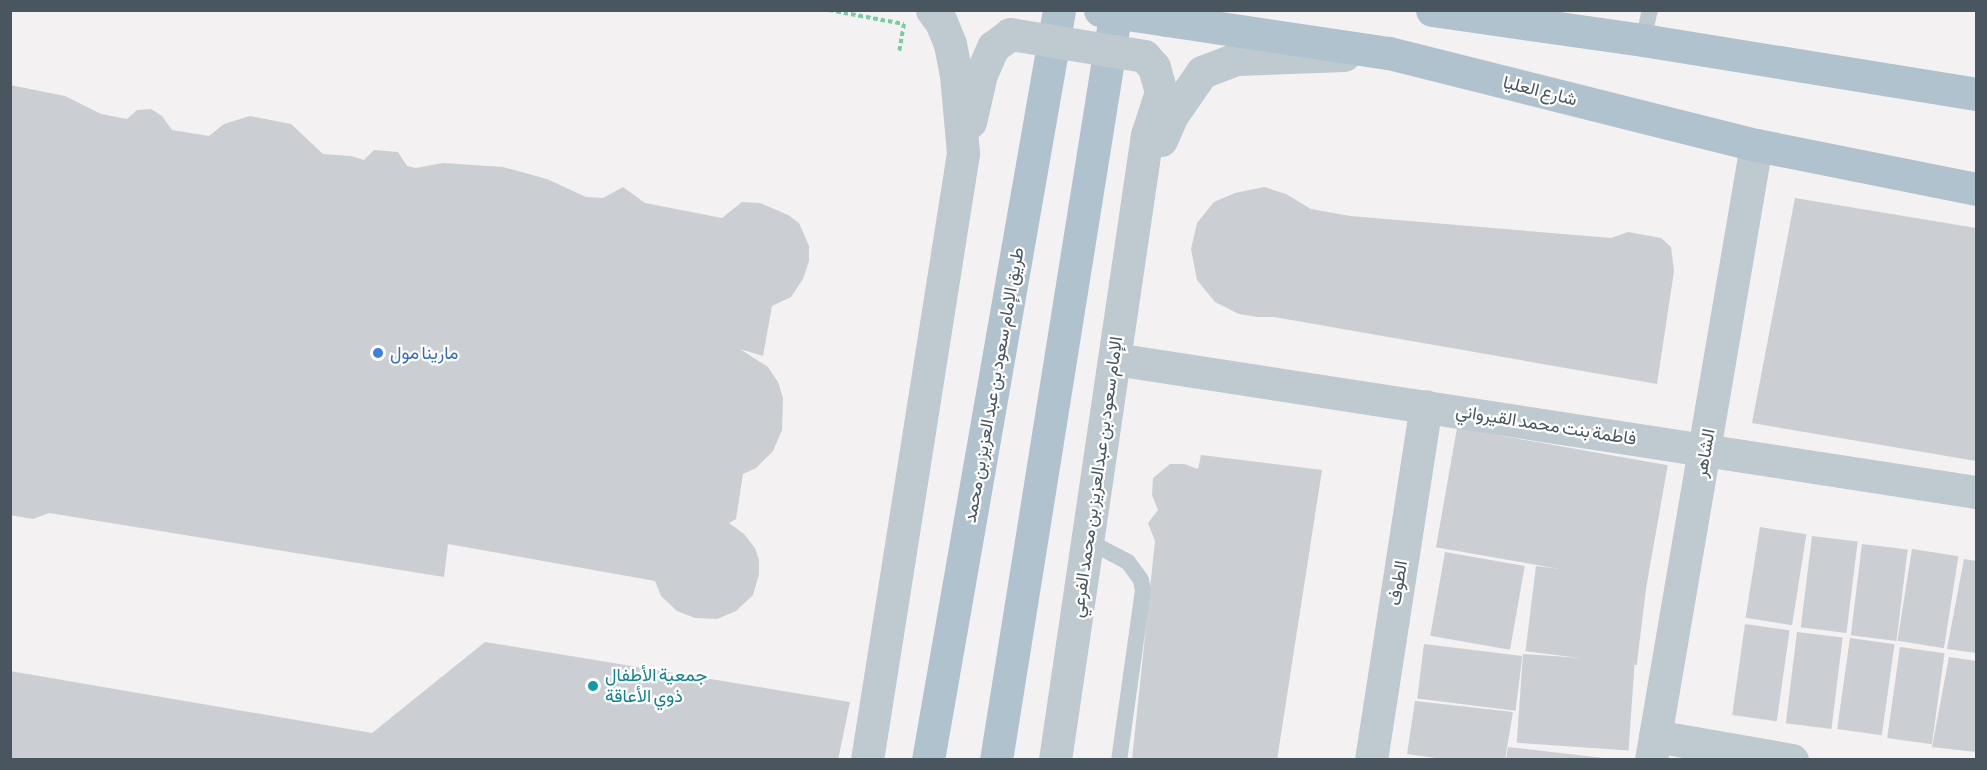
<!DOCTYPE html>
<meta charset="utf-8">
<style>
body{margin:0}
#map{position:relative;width:1987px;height:770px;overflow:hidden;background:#f3f1f1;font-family:"Asap Condensed",Vazirmatn,sans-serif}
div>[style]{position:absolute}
.building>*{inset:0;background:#cbced3;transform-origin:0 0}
.path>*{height:4px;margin-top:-2px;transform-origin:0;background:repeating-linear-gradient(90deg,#79ce9f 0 4.5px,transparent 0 7.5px)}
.service>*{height:16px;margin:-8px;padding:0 8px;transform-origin:8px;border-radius:8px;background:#bfc9d0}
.minor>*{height:33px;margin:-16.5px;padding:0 16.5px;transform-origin:16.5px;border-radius:16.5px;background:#bfc9d0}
.tertiary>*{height:33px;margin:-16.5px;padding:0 16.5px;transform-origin:16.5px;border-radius:16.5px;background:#bfc9d0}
.primary>*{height:33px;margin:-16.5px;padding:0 16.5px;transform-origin:16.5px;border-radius:16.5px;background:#b1c2cf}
.tertiary-bridge>*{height:33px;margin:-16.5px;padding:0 16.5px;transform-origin:16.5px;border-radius:16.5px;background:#bfc9d0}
.primary-bridge>*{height:33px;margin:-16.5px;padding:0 16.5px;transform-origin:16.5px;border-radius:16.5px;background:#b1c2cf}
.dots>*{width:16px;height:16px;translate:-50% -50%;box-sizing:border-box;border:3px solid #fff;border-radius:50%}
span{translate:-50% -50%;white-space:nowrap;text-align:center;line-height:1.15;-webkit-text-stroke:4.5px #fff;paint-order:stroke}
.street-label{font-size:18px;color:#49555f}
.shop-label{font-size:18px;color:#366cbe}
.left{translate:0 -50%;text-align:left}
.culture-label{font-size:18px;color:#0d838f}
.frame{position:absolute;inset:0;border:12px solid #49555f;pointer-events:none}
</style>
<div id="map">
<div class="building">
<div style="clip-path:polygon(10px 85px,65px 96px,101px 114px,127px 119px,137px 110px,151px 109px,162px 116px,172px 130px,209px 136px,224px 124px,250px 116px,291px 124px,323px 154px,351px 156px,364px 160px,374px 150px,398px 152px,407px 166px,416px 168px,443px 163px,503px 167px,547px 179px,586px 197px,603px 198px,623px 187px,645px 203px,722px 218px,742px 202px,760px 203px,788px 215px,799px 223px,809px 246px,809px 261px,803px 279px,791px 297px,772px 306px,763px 356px,740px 349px,768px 367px,778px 382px,783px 398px,782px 430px,773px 451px,756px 468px,743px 474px,736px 519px,729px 523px,744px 534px,755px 548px,759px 560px,759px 574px,753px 595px,736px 611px,717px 619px,695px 618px,677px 611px,661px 596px,655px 581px,448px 544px,444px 577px,49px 513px,33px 519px,10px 515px)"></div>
<div style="clip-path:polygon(1264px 187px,1286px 194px,1311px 209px,1350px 216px,1611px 238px,1628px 232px,1661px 238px,1671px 247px,1674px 271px,1657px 384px,1274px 317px,1257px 317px,1239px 314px,1215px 302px,1197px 280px,1191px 249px,1197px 223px,1214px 202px,1235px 193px)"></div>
<div style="clip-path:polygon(1795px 198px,1976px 228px,1976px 461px,1752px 423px)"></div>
<div style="left:1457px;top:428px;width:214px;height:121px;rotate:10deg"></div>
<div style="clip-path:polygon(1201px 455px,1322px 470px,1277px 760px,1132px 760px,1155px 541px,1148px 523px,1158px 510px,1152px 495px,1153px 478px,1170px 464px,1184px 464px,1198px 469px)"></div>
<div style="left:1760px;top:527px;width:47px;height:92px;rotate:9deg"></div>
<div style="left:1812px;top:536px;width:46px;height:92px;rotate:7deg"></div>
<div style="left:1862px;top:544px;width:46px;height:92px;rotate:7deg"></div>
<div style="left:1912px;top:549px;width:47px;height:93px;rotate:9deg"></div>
<div style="left:1445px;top:552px;width:81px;height:85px;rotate:10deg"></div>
<div style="clip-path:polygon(1964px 559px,1976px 561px,1976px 653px,1947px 649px)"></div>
<div style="left:1536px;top:566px;width:112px;height:86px;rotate:7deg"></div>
<div style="left:1745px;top:624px;width:45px;height:92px;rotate:8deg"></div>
<div style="left:1797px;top:632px;width:46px;height:92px;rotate:7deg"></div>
<div style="left:1850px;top:638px;width:45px;height:92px;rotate:8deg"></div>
<div style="clip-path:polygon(485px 642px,850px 702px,838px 760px,10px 760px,10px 671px,372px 733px)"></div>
<div style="left:1424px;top:644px;width:99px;height:55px;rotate:7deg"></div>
<div style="left:1900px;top:647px;width:45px;height:92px;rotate:8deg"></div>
<div style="left:1523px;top:654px;width:112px;height:89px;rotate:4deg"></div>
<div style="clip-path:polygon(1949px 657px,1976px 661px,1976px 752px,1932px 747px)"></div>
<div style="clip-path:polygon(1415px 701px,1513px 712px,1505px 760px,1450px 760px,1407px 754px)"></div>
<div style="clip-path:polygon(1508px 747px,1603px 758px,1603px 760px,1506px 760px)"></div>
</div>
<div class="path">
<div style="left:829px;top:10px;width:76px;rotate:10.6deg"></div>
<div style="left:904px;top:24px;width:29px;rotate:100deg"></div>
</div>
<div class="service">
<div style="left:1643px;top:40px;width:31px;rotate:-77deg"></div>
<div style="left:1088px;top:541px;width:45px;rotate:27.7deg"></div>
<div style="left:1128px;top:562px;width:22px;rotate:54deg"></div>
<div style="left:1141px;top:580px;width:10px;rotate:79deg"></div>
<div style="left:1143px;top:590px;width:172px;rotate:98deg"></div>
</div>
<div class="minor">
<div style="left:1115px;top:359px;width:871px;rotate:8.78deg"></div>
<div style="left:1655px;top:736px;width:139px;rotate:9.9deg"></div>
<div style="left:1371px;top:760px;width:358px;rotate:-81.2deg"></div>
<div style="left:1651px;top:760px;width:624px;rotate:-80.31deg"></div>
</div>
<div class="tertiary">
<div style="left:970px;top:122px;width:49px;rotate:-77.1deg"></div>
<div style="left:981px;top:74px;width:30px;rotate:-66deg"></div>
<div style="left:993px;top:47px;width:21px;rotate:-37deg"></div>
<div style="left:1161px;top:140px;width:27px;rotate:-66deg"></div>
<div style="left:1172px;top:115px;width:52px;rotate:-55.1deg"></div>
<div style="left:1202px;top:72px;width:36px;rotate:-21deg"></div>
<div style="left:1236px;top:59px;width:108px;rotate:-2.1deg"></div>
<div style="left:867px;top:760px;width:615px;rotate:-81.01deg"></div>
<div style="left:963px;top:153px;width:78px;rotate:-95.1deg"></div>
<div style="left:956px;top:75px;width:32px;rotate:-101deg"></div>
<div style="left:950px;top:44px;width:24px;rotate:-112deg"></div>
<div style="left:941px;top:22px;width:15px;rotate:-127deg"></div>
<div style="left:1055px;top:760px;width:632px;rotate:-81.63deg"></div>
<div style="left:1147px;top:135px;width:45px;rotate:-72deg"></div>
<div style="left:1161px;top:92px;width:26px;rotate:-106deg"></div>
<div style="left:1154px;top:67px;width:15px;rotate:-132deg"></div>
</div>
<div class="primary">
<div style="left:1432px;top:10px;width:213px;rotate:8.1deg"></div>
<div style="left:1643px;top:40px;width:337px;rotate:9.2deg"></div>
<div style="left:1167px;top:20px;width:224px;rotate:8.5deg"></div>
<div style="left:1389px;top:53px;width:378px;rotate:14.1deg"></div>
<div style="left:1756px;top:145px;width:224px;rotate:11.3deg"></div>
<div style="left:928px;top:760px;width:761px;rotate:-80.09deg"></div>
<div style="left:996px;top:760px;width:760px;rotate:-80.91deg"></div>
</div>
<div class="tertiary-bridge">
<div style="left:1010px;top:34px;width:136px;rotate:9.3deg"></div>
</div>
<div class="primary-bridge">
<div style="left:1100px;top:10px;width:68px;rotate:8.5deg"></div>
</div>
<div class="dots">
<div style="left:378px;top:353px;background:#3f7fe0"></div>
<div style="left:593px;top:686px;background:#0f9aa8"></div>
</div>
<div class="street-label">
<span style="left:1540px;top:91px;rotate:14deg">شارع العليا</span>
<span style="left:994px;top:385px;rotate:-80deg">طريق الإمام سعود بن عبد العزيز بن محمد</span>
<span style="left:1546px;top:425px;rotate:9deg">فاطمة بنت محمد القيرواني</span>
<span style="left:1705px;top:453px;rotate:-80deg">الشاهر</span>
<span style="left:1097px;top:477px;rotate:-82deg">الإمام سعود بن عبدالعزيز بن محمد الفرعي</span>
<span style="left:1398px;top:583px;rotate:-81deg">الطوف</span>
</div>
<div class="shop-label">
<span class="left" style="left:390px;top:353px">مارينا مول</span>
</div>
<div class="culture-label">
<span class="left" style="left:605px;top:686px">جمعية الأطفال<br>ذوي الأعاقة</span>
</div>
<div class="frame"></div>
</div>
